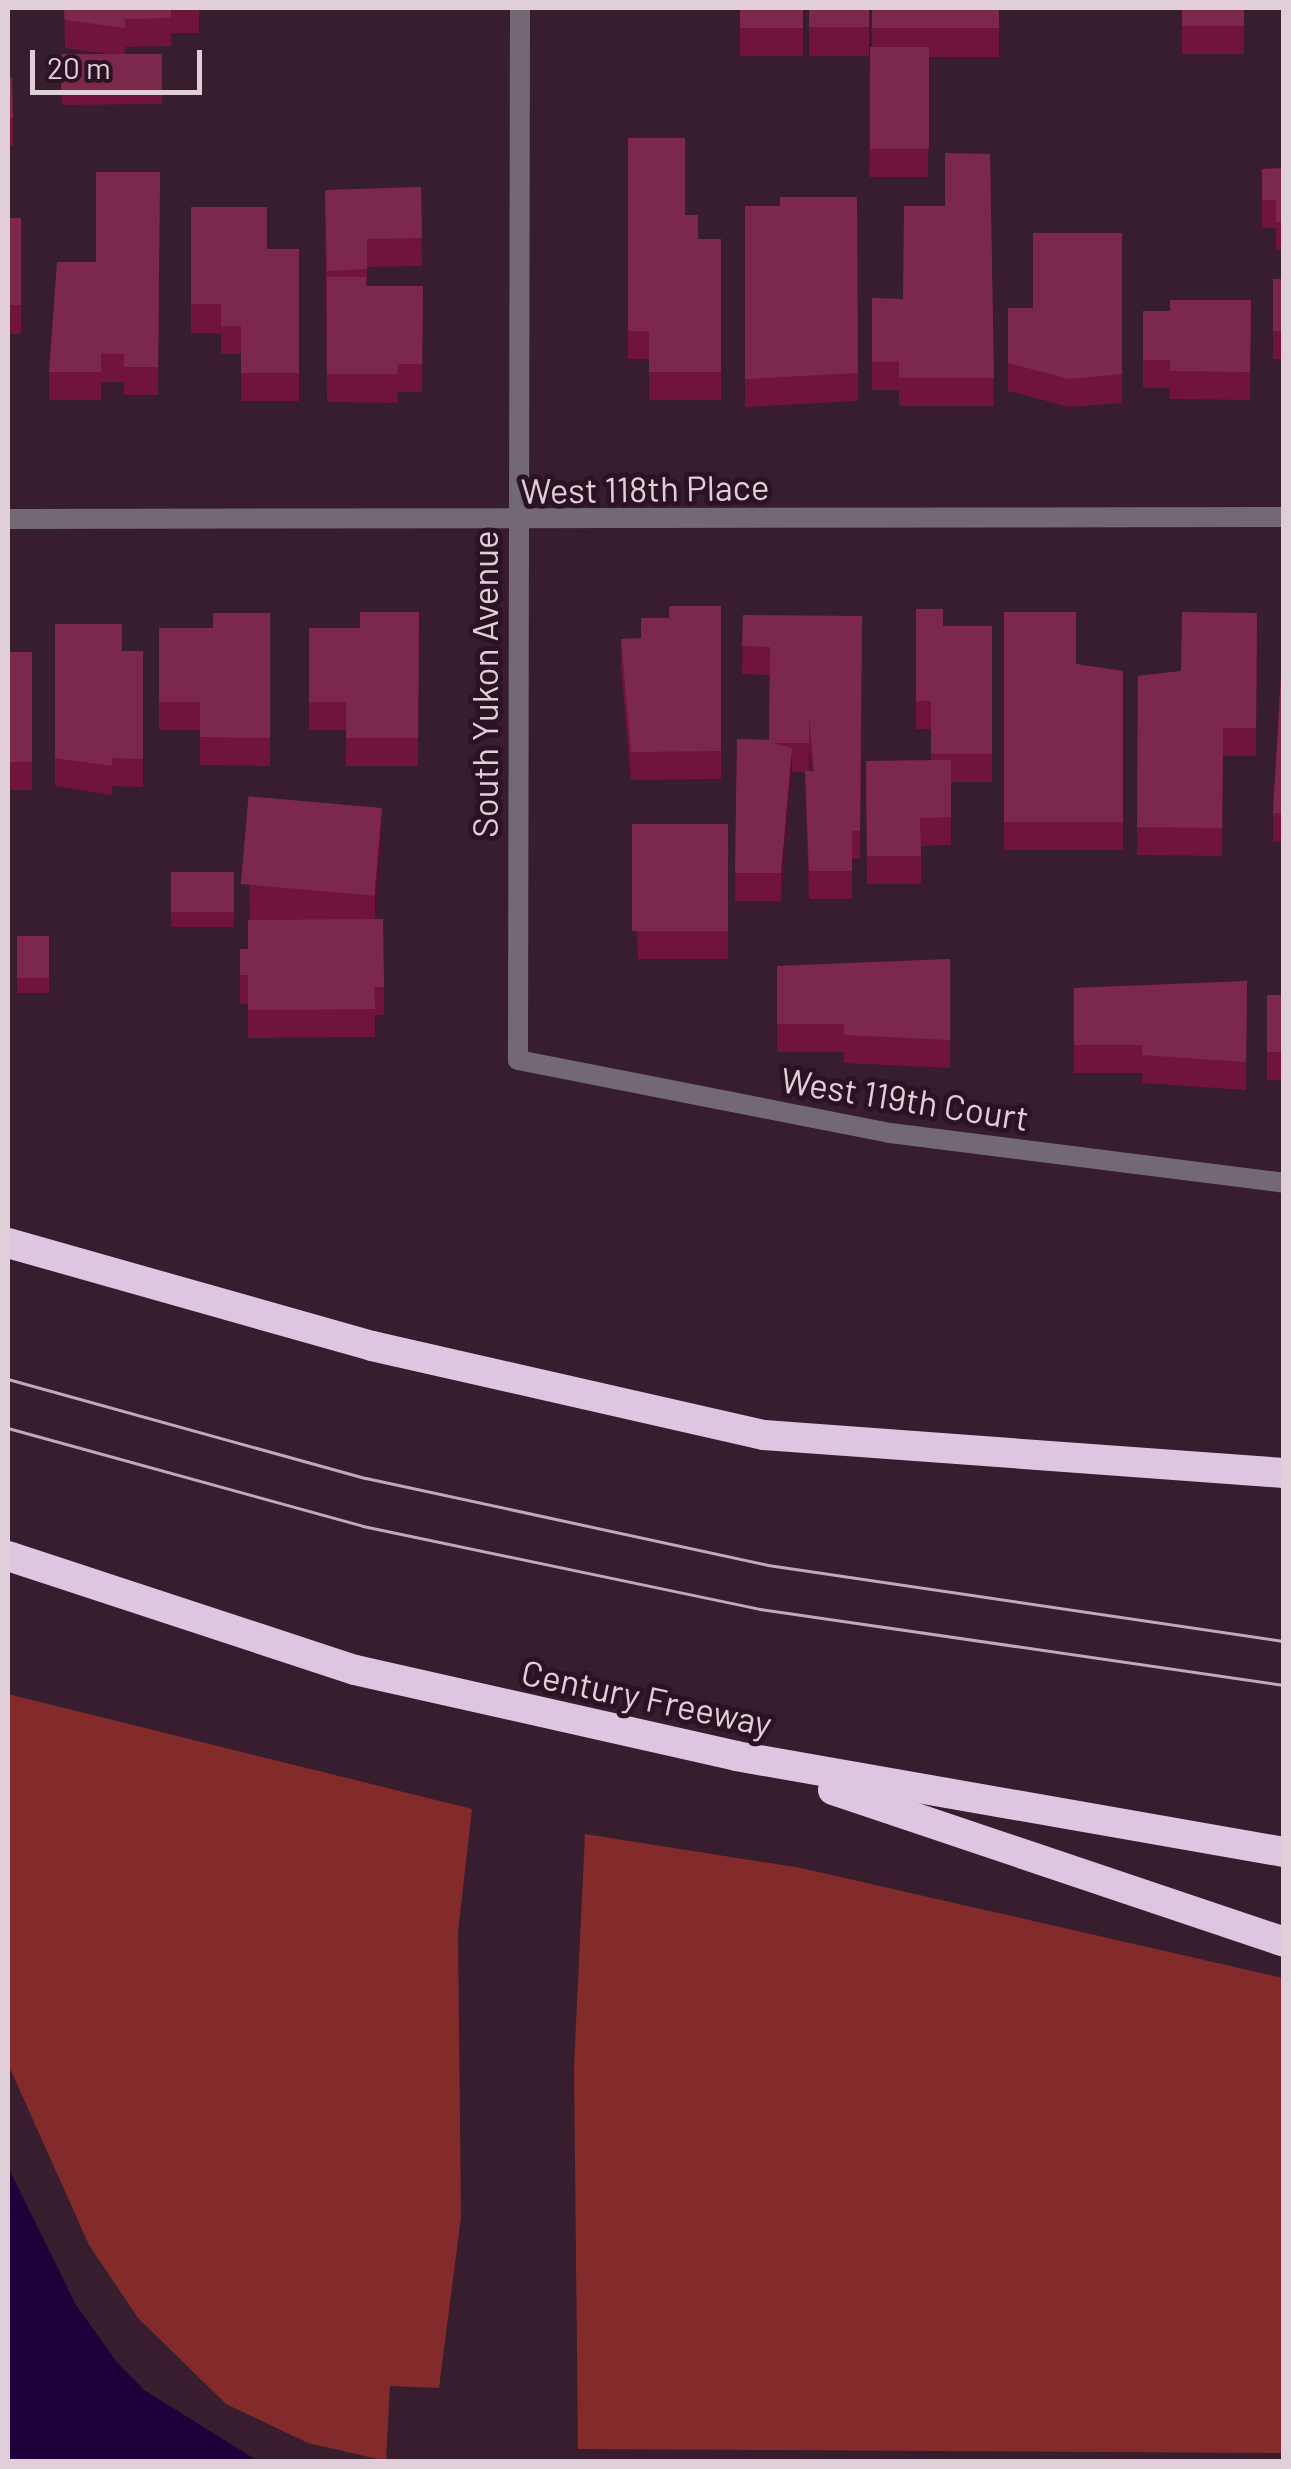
<!DOCTYPE html>
<style>
body{margin:0}
#map{position:relative;width:1291px;height:2469px;overflow:hidden;background:#371d2d;font-family:Barlow,sans-serif}
div>[style]{position:absolute}
.green>*{inset:0;background:#832b2a}
.water>*{inset:0;background:#1f003b}
.minor>*{height:20px;margin:-10px;padding:0 10px;transform-origin:10px;border-radius:10px;background:#736974}
.motorway>*{height:30px;margin:-15px;padding:0 15px;transform-origin:15px;border-radius:15px;background:#dec5e2}
.tram>*{height:2.5px;margin:-1.25px;padding:0 1.25px;transform-origin:1.25px;border-radius:1.25px;background:#bfabb7}
.wall>*{inset:0;background:#70143b;transform-origin:0 0}
.shaded-wall>*{inset:0;background:#540f2e}
.building>*{inset:0;background:#7c284c;transform-origin:0 0}
span{translate:-50% -50%;white-space:nowrap;text-align:center;line-height:1.15;-webkit-text-stroke:10px #2c1323;paint-order:stroke}
.street-label{font-size:35px;color:#e0ced8}
.frame{position:absolute;inset:0;border:10px solid #e0ced8;pointer-events:none}
.scale{position:absolute;left:30px;top:50px;width:172px;height:45px;box-sizing:border-box;border:5px solid #e0ced8;border-top:0;padding-left:12px;font-size:30px;line-height:35px;white-space:nowrap;color:#e0ced8;-webkit-text-stroke:8px #2c1323;paint-order:stroke}
</style>
<div id="map">
<div class="green">
<div style="clip-path:polygon(8px 1694px,472px 1809px,458px 1932px,461px 2217px,439px 2388px,390px 2386px,386px 2461px,308px 2443px,226px 2404px,138px 2318px,89px 2245px,8px 2064px)"></div>
<div style="clip-path:polygon(585px 1834px,801px 1868px,1283px 1978px,1283px 2453px,578px 2449px,574px 2066px)"></div>
</div>
<div class="water">
<div style="clip-path:polygon(8px 2167px,76px 2305px,116px 2361px,144px 2390px,258px 2461px,8px 2461px)"></div>
</div>
<div class="minor">
<div style="left:520px;top:8px;width:1052px;rotate:90.11deg"></div>
<div style="left:518px;top:1060px;width:379px;rotate:11.1deg"></div>
<div style="left:890px;top:1133px;width:397px;rotate:7.2deg"></div>
<div style="left:8px;top:519px;width:1276px;rotate:-0.09deg"></div>
</div>
<div class="motorway">
<div style="left:8px;top:1243px;width:378px;rotate:15.8deg"></div>
<div style="left:372px;top:1346px;width:402px;rotate:12.8deg"></div>
<div style="left:764px;top:1435px;width:521px;rotate:4.18deg"></div>
<div style="left:8px;top:1556px;width:365px;rotate:18.2deg"></div>
<div style="left:355px;top:1670px;width:391px;rotate:12.7deg"></div>
<div style="left:736px;top:1756px;width:556px;rotate:9.94deg"></div>
<div style="left:833px;top:1790px;width:476px;rotate:18.6deg"></div>
</div>
<div class="tram">
<div style="left:8px;top:1379px;width:371px;rotate:15.5deg"></div>
<div style="left:366px;top:1478px;width:411px;rotate:12.2deg"></div>
<div style="left:768px;top:1565px;width:522px;rotate:8.38deg"></div>
<div style="left:8px;top:1428px;width:368px;rotate:15.4deg"></div>
<div style="left:363px;top:1526px;width:406px;rotate:11.8deg"></div>
<div style="left:760px;top:1609px;width:529px;rotate:8.25deg"></div>
</div>
<div class="wall">
<div style="clip-path:polygon(64px 8px,199px 8px,199px 33px,171px 33px,171px 46px,125px 47px,125px 54px,162px 54px,162px 104px,62px 105px,61px 54px,110px 54px,65px 48px)"></div>
<div style="left:740px;top:8px;width:63px;height:48px"></div>
<div style="left:809px;top:8px;width:60px;height:48px"></div>
<div style="clip-path:polygon(872px 8px,999px 8px,999px 57px,929px 57px,928px 177px,869px 177px,870px 47px,872px 47px)"></div>
<div style="left:1182px;top:8px;width:62px;height:46px"></div>
<div style="clip-path:polygon(8px 78px,13px 118px,13px 146px,8px 146px)"></div>
<div style="clip-path:polygon(628px 138px,685px 215px,698px 239px,721px 239px,721px 400px,649px 400px,649px 359px,628px 359px)"></div>
<div style="clip-path:polygon(990px 154px,994px 406px,899px 406px,899px 390px,872px 390px,872px 298px,903px 299px,945px 206px)"></div>
<div style="clip-path:polygon(1284px 168px,1284px 250px,1276px 250px,1276px 228px,1262px 228px,1262px 169px)"></div>
<div style="clip-path:polygon(160px 172px,158px 395px,124px 395px,124px 382px,101px 382px,101px 400px,49px 400px,49px 372px,96px 262px)"></div>
<div style="clip-path:polygon(421px 187px,422px 266px,367px 267px,367px 286px,423px 286px,422px 392px,398px 392px,397px 403px,327px 402px,325px 190px)"></div>
<div style="clip-path:polygon(857px 197px,858px 401px,745px 407px,745px 206px,780px 206px)"></div>
<div style="clip-path:polygon(191px 207px,267px 249px,299px 249px,299px 401px,241px 401px,241px 354px,221px 354px,221px 333px,191px 333px)"></div>
<div style="left:8px;top:218px;width:13px;height:116px"></div>
<div style="clip-path:polygon(1122px 233px,1122px 403px,1069px 407px,1008px 391px,1008px 308px,1033px 308px)"></div>
<div style="left:1284px;top:279px;width:80px;height:11px;rotate:90deg"></div>
<div style="clip-path:polygon(1251px 300px,1250px 400px,1170px 399px,1170px 388px,1143px 388px,1143px 311px,1170px 311px)"></div>
<div style="clip-path:polygon(721px 606px,721px 779px,631px 780px,621px 667px,621px 639px,641px 638px,669px 618px)"></div>
<div style="clip-path:polygon(916px 609px,943px 626px,992px 626px,992px 782px,951px 782px,951px 845px,921px 846px,921px 884px,867px 884px,866px 761px,931px 760px,931px 729px,916px 729px)"></div>
<div style="clip-path:polygon(419px 612px,418px 766px,346px 766px,346px 730px,309px 730px,309px 628px,360px 628px)"></div>
<div style="clip-path:polygon(1004px 612px,1076px 664px,1123px 671px,1123px 850px,1004px 850px)"></div>
<div style="clip-path:polygon(270px 613px,270px 766px,200px 765px,200px 730px,159px 730px,159px 628px,213px 628px)"></div>
<div style="clip-path:polygon(1257px 613px,1256px 756px,1223px 756px,1222px 856px,1137px 855px,1138px 676px,1181px 671px)"></div>
<div style="clip-path:polygon(evenodd,743px 615px,862px 616px,860px 859px,852px 859px,852px 899px,809px 899px,805px 772px,792px 772px,781px 901px,735px 901px,737px 739px,769px 740px,770px 675px,742px 674px,743px 615px,809px 743px,812px 771px,809px 771px,809px 743px)"></div>
<div style="clip-path:polygon(1284px 623px,1284px 842px,1273px 842px,1273px 813px)"></div>
<div style="clip-path:polygon(55px 624px,122px 651px,143px 651px,143px 787px,112px 786px,112px 795px,55px 786px)"></div>
<div style="left:8px;top:652px;width:24px;height:138px"></div>
<div style="clip-path:polygon(248px 810px,382px 836px,375px 919px,383px 919px,384px 1015px,375px 1015px,375px 1037px,248px 1038px,248px 1004px,240px 1004px,240px 949px,248px 949px,250px 920px)"></div>
<div style="clip-path:polygon(632px 824px,728px 824px,728px 959px,638px 959px,632px 852px)"></div>
<div style="left:234px;top:872px;width:55px;height:63px;rotate:90deg"></div>
<div style="left:17px;top:936px;width:32px;height:57px"></div>
<div style="clip-path:polygon(950px 959px,950px 1068px,844px 1063px,844px 1052px,777px 1052px,777px 966px)"></div>
<div style="clip-path:polygon(1247px 981px,1246px 1090px,1142px 1083px,1142px 1073px,1074px 1073px,1074px 988px)"></div>
<div style="left:1267px;top:995px;width:17px;height:85px"></div>
</div>
<div class="shaded-wall">
<div style="clip-path:polygon(792px 748px,792px 776px,781px 901px,781px 873px)"></div>
<div style="clip-path:polygon(382px 808px,382px 836px,375px 924px,375px 896px)"></div>
</div>
<div class="building">
<div style="clip-path:polygon(64px 8px,171px 8px,171px 18px,125px 19px,125px 28px,65px 20px)"></div>
<div style="left:740px;top:8px;width:63px;height:20px"></div>
<div style="left:809px;top:8px;width:60px;height:19px"></div>
<div style="left:872px;top:8px;width:127px;height:20px"></div>
<div style="left:1182px;top:8px;width:62px;height:18px"></div>
<div style="left:870px;top:47px;width:59px;height:102px"></div>
<div style="left:61px;top:54px;width:101px;height:37px"></div>
<div style="clip-path:polygon(12px 77px,13px 118px,8px 118px,8px 78px)"></div>
<div style="clip-path:polygon(628px 138px,685px 138px,685px 215px,698px 215px,698px 239px,721px 239px,721px 372px,649px 372px,649px 331px,628px 331px)"></div>
<div style="clip-path:polygon(945px 153px,990px 154px,994px 378px,899px 378px,899px 362px,872px 362px,872px 298px,903px 299px,904px 206px,945px 206px)"></div>
<div style="clip-path:polygon(1284px 168px,1284px 222px,1276px 222px,1276px 200px,1262px 200px,1262px 169px)"></div>
<div style="clip-path:polygon(96px 172px,160px 172px,158px 367px,124px 367px,124px 354px,101px 354px,101px 372px,49px 372px,57px 262px,96px 262px)"></div>
<div style="clip-path:polygon(421px 187px,422px 238px,367px 239px,367px 269px,327px 271px,325px 190px)"></div>
<div style="clip-path:polygon(780px 197px,857px 197px,858px 373px,745px 379px,745px 206px,780px 206px)"></div>
<div style="clip-path:polygon(191px 207px,267px 207px,267px 249px,299px 249px,299px 373px,241px 373px,241px 326px,221px 326px,221px 304px,191px 304px)"></div>
<div style="left:8px;top:218px;width:13px;height:87px"></div>
<div style="clip-path:polygon(1033px 233px,1122px 233px,1122px 374px,1069px 379px,1008px 363px,1008px 308px,1033px 308px)"></div>
<div style="clip-path:polygon(327px 277px,366px 277px,366px 286px,423px 286px,422px 364px,398px 364px,397px 374px,327px 374px)"></div>
<div style="left:1284px;top:279px;width:52px;height:11px;rotate:90deg"></div>
<div style="clip-path:polygon(1170px 300px,1251px 300px,1250px 372px,1170px 371px,1170px 360px,1143px 360px,1143px 311px,1170px 311px)"></div>
<div style="clip-path:polygon(669px 606px,721px 606px,721px 751px,631px 752px,621px 639px,641px 638px,641px 618px,669px 618px)"></div>
<div style="clip-path:polygon(916px 609px,943px 609px,943px 626px,992px 626px,992px 754px,931px 754px,931px 701px,916px 701px)"></div>
<div style="clip-path:polygon(360px 612px,419px 612px,418px 738px,346px 738px,346px 702px,309px 702px,309px 628px,360px 628px)"></div>
<div style="clip-path:polygon(1004px 612px,1076px 612px,1076px 664px,1123px 671px,1123px 822px,1004px 822px)"></div>
<div style="clip-path:polygon(1182px 612px,1257px 613px,1256px 728px,1223px 728px,1222px 828px,1137px 827px,1138px 676px,1181px 671px)"></div>
<div style="clip-path:polygon(213px 613px,270px 613px,270px 738px,200px 737px,200px 702px,159px 702px,159px 628px,213px 628px)"></div>
<div style="clip-path:polygon(743px 615px,862px 616px,860px 831px,852px 831px,852px 871px,809px 871px,805px 771px,814px 771px,809px 715px,809px 743px,772px 743px,792px 748px,781px 873px,735px 873px,737px 739px,769px 740px,770px 647px,742px 646px)"></div>
<div style="clip-path:polygon(1284px 623px,1284px 814px,1273px 813px)"></div>
<div style="clip-path:polygon(55px 624px,122px 624px,122px 651px,143px 651px,143px 759px,112px 758px,112px 766px,55px 758px)"></div>
<div style="left:8px;top:652px;width:24px;height:110px"></div>
<div style="clip-path:polygon(951px 760px,951px 817px,920px 818px,921px 856px,867px 856px,866px 761px)"></div>
<div style="left:382px;top:808px;width:88px;height:134px;rotate:95deg"></div>
<div style="left:632px;top:824px;width:96px;height:107px"></div>
<div style="left:234px;top:872px;width:40px;height:63px;rotate:90deg"></div>
<div style="clip-path:polygon(383px 919px,384px 987px,374px 987px,375px 1009px,248px 1010px,248px 975px,240px 975px,240px 949px,248px 949px,248px 920px)"></div>
<div style="left:17px;top:936px;width:32px;height:42px"></div>
<div style="clip-path:polygon(950px 959px,950px 1040px,844px 1035px,844px 1024px,777px 1024px,777px 966px)"></div>
<div style="clip-path:polygon(1247px 981px,1246px 1062px,1142px 1055px,1142px 1045px,1074px 1045px,1074px 988px)"></div>
<div style="left:1267px;top:995px;width:17px;height:57px"></div>
</div>
<div class="street-label">
<span style="left:645px;top:488px;rotate:-1deg">West 118th Place</span>
<span style="left:484px;top:684px;rotate:-90deg">South Yukon Avenue</span>
<span style="left:905px;top:1098px;rotate:9deg">West 119th Court</span>
<span style="left:647px;top:1697px;rotate:12deg">Century Freeway</span>
</div>
<div class="frame"></div>
<div class="scale">20 m</div>
</div>
